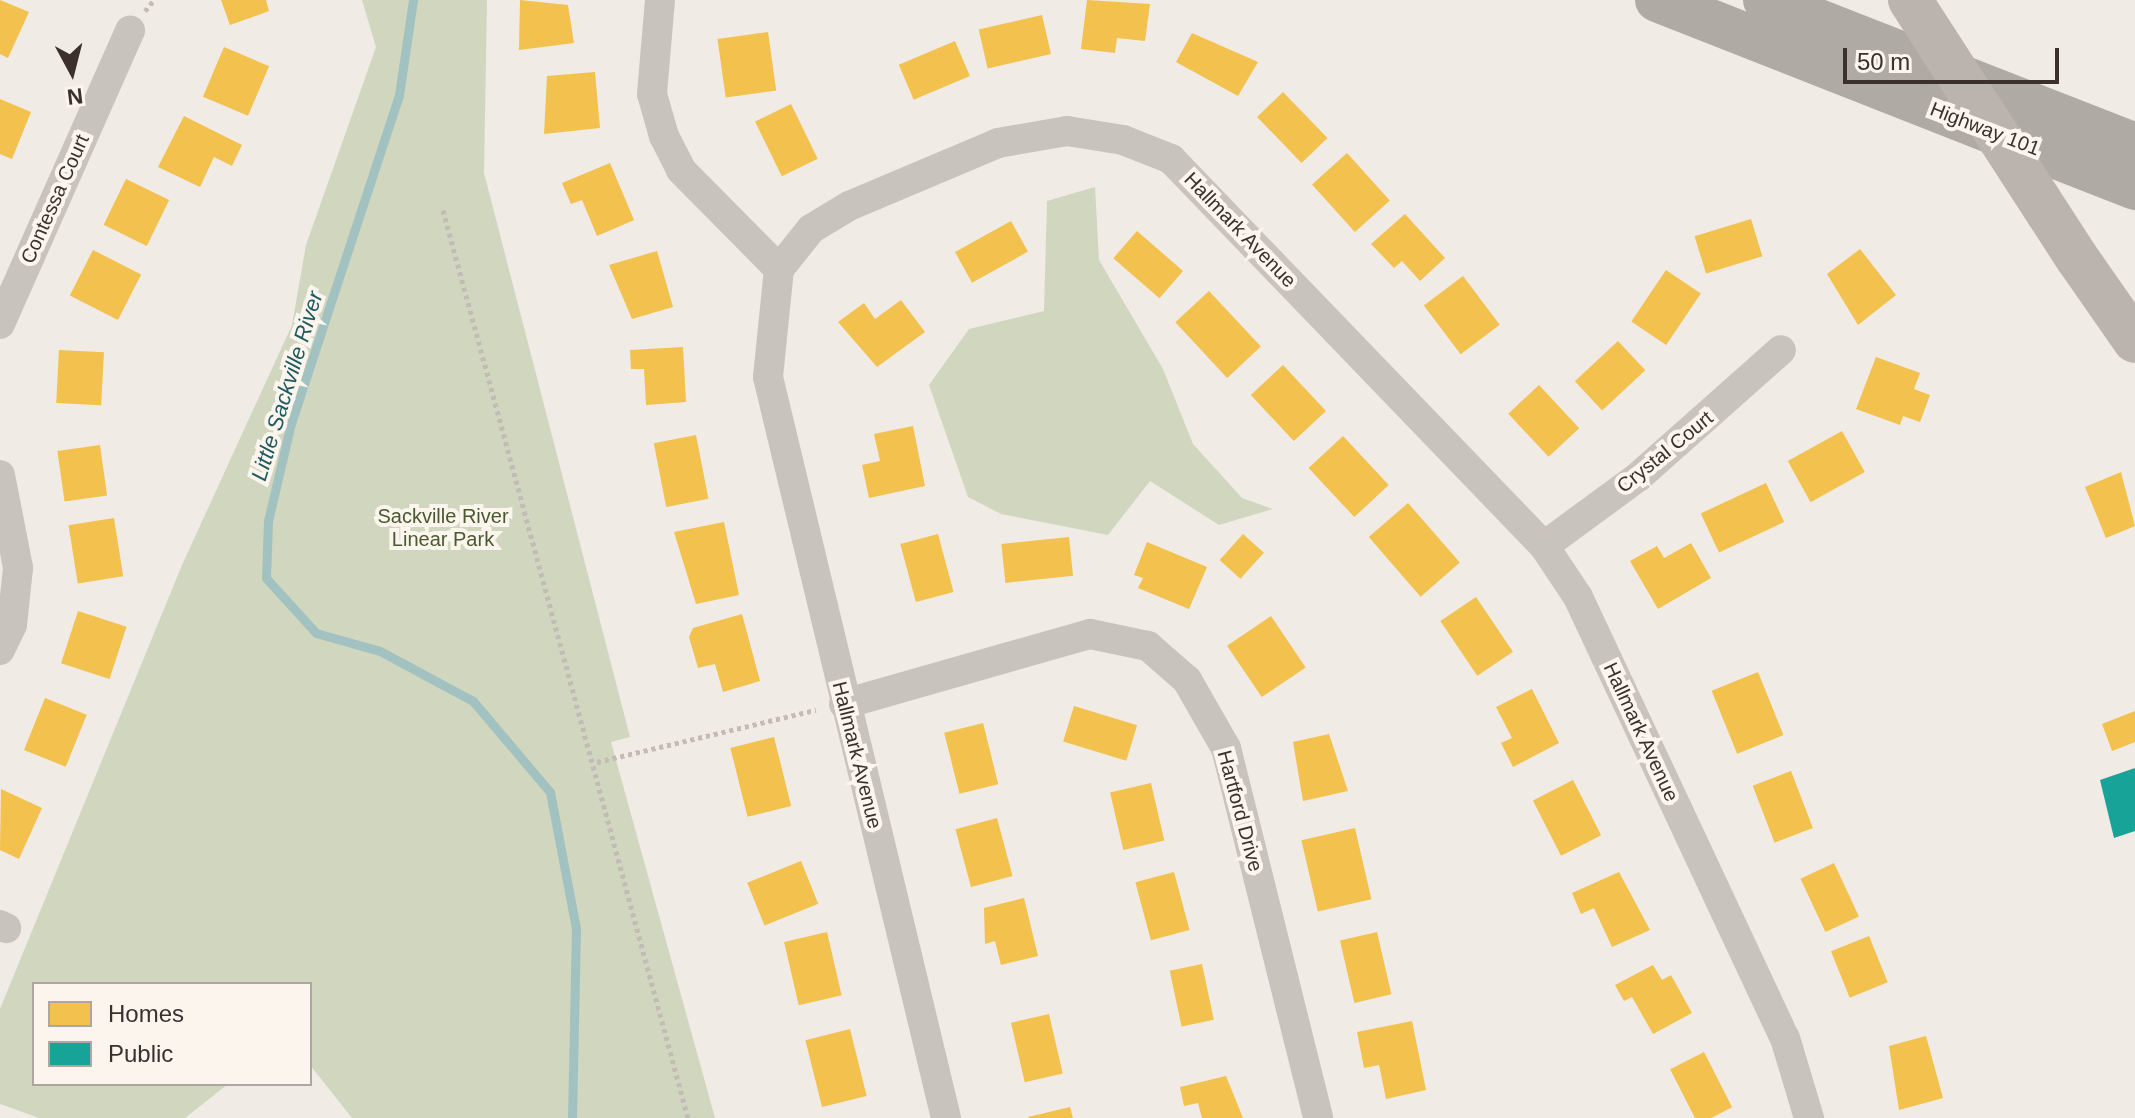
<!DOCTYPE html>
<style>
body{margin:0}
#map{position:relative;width:2135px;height:1118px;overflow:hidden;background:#f0ebe5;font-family:Helvetica,sans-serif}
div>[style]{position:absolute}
.green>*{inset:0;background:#d1d6bf}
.homes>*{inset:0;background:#f2c14e;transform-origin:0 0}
.public>*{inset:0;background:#17a398}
.stream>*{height:9px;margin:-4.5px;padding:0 4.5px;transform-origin:4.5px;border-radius:4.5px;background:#a1c2c1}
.path>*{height:5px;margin-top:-2.5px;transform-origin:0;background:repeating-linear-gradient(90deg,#c2bbb6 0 4px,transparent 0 8px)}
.street>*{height:30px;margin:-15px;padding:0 15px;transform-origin:15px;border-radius:15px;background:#c9c3be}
.secondary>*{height:44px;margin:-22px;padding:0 22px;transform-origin:22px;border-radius:22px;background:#bab3ae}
.highway>*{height:44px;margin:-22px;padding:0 22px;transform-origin:22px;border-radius:22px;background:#afaaa4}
.secondary-bridge>*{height:44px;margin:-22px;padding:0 22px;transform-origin:22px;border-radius:22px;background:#bab3ae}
span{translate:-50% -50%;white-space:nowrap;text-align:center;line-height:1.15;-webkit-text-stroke:8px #fbf5ee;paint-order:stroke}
.street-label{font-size:20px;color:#3b302b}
.park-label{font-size:20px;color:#4a5a2e}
.water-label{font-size:22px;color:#1f5a5e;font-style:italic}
.legend{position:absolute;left:32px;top:982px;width:280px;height:104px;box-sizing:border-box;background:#fbf5ee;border:2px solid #aea6a0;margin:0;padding:10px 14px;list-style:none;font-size:24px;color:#3b302b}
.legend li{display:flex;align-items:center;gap:16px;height:40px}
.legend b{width:40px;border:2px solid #aea6a0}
.north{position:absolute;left:32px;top:32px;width:80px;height:80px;-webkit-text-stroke:6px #fbf5ee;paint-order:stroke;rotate:173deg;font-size:22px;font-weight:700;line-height:32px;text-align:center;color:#3b302b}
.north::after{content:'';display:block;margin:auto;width:28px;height:36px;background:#3b302b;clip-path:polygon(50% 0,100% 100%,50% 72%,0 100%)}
.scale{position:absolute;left:1843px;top:48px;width:216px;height:36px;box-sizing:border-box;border:4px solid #3b302b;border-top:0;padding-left:10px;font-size:24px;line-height:28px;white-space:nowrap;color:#3b302b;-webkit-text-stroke:6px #fbf5ee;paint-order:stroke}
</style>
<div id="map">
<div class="green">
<div style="clip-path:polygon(362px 0,487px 0,484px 173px,630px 737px,611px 742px,715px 1118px,352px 1118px,310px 1065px,310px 984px,34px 984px,34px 1084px,228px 1084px,185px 1118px,39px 1118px,0 1104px,0 1009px,182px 565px,292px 325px,306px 245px,376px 47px)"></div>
<div style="clip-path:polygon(1095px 187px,1099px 260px,1163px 369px,1193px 444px,1242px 498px,1273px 509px,1219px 525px,1150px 481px,1108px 535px,1001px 514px,968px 497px,929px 385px,969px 329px,1044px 311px,1047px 201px)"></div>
</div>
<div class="homes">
<div style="clip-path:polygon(0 0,29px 12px,8px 58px,0 54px)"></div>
<div style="clip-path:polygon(221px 0,266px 0,269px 11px,230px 25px)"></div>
<div style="clip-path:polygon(520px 0,568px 5px,574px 43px,519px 50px)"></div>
<div style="clip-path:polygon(1087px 0,1150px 4px,1145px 41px,1117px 38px,1115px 53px,1081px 49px)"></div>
<div style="left:1042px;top:15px;width:40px;height:65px;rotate:77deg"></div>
<div style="left:768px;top:32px;width:59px;height:51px;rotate:82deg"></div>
<div style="clip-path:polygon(1192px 33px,1258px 62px,1238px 96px,1176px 62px)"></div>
<div style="left:955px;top:41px;width:38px;height:61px;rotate:67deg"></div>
<div style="left:224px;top:47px;width:49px;height:54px;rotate:23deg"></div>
<div style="clip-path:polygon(595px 72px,600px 128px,544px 134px,547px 76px)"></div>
<div style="left:1283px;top:92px;width:64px;height:36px;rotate:46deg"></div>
<div style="clip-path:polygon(0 99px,31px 112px,12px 159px,0 154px)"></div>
<div style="left:791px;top:104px;width:61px;height:40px;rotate:64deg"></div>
<div style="clip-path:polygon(184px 116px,242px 145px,232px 166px,214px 157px,200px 187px,158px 167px)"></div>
<div style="left:1347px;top:153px;width:64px;height:47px;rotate:48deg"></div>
<div style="clip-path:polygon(610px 163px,634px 220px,597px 236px,582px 200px,571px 204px,562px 183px)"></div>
<div style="left:126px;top:179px;width:48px;height:51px;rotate:26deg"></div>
<div style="clip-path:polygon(1405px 214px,1445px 258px,1420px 281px,1402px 261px,1394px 268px,1371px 244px)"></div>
<div style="left:1751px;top:219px;width:39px;height:59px;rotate:73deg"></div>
<div style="left:1011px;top:221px;width:35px;height:64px;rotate:61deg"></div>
<div style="left:1137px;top:231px;width:61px;height:36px;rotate:41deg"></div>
<div style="clip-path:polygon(1860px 249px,1896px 295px,1858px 325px,1827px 274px)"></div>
<div style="left:93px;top:250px;width:54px;height:51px;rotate:27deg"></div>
<div style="clip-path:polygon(657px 251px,673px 307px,632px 319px,609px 265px)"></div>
<div style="left:1666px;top:270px;width:42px;height:62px;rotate:34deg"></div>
<div style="left:1463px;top:276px;width:61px;height:49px;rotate:53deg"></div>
<div style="left:1209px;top:291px;width:76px;height:46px;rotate:47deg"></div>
<div style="clip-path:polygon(901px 300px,925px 332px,877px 367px,838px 322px,864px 303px,875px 319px)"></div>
<div style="left:1618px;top:341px;width:40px;height:59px;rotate:47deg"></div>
<div style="clip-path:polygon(683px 347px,686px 402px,646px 405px,644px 369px,631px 369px,630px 350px)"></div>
<div style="left:59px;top:350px;width:45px;height:53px;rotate:3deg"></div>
<div style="clip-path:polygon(1876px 357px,1920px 373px,1914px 389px,1930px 395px,1920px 422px,1903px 416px,1900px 425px,1856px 409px)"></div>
<div style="left:1283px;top:365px;width:63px;height:44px;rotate:47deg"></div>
<div style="left:1539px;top:385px;width:59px;height:42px;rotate:47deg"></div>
<div style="clip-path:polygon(913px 426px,925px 486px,869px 498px,862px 465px,880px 461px,874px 434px)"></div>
<div style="left:1842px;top:431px;width:47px;height:62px;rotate:61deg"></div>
<div style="left:696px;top:435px;width:65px;height:43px;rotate:79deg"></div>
<div style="left:1343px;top:436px;width:67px;height:47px;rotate:47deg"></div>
<div style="left:100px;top:445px;width:51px;height:43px;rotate:82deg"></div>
<div style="clip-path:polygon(2121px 472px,2135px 526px,2106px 538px,2085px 487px)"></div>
<div style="left:1766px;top:483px;width:43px;height:72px;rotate:65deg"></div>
<div style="left:1408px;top:503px;width:79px;height:52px;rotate:49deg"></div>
<div style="left:114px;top:518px;width:59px;height:46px;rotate:81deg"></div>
<div style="clip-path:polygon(724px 522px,739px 595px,696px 604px,674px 532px)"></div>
<div style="left:938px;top:534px;width:60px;height:39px;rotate:75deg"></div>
<div style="left:1243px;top:534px;width:28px;height:35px;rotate:42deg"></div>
<div style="left:1069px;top:537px;width:39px;height:68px;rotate:84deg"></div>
<div style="clip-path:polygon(1147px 542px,1207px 567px,1189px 609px,1138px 588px,1143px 578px,1134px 575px)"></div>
<div style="clip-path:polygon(1691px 543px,1711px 578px,1658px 609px,1630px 561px,1657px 546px,1664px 558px)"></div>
<div style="left:1476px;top:597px;width:66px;height:43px;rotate:56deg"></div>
<div style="left:78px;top:611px;width:51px;height:55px;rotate:18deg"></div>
<div style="clip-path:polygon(742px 614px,760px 681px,723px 692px,715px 664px,698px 668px,689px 637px,693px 628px)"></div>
<div style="left:1271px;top:616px;width:62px;height:53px;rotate:56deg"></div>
<div style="left:1758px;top:672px;width:68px;height:50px;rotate:68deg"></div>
<div style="clip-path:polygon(1532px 689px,1559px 743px,1513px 767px,1501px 743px,1512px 738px,1496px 707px)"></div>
<div style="left:45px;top:698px;width:45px;height:56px;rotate:22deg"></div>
<div style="left:1074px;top:706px;width:66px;height:37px;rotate:17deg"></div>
<div style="clip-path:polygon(2135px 711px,2135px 742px,2112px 751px,2102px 724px)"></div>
<div style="left:983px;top:723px;width:63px;height:40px;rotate:76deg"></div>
<div style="clip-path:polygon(1329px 734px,1348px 791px,1303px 801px,1293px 742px)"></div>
<div style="left:774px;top:737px;width:71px;height:45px;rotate:76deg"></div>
<div style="left:1791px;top:771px;width:61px;height:41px;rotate:69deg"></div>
<div style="left:1573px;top:780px;width:62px;height:45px;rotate:63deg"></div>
<div style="left:1151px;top:783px;width:59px;height:42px;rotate:77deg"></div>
<div style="clip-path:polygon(1px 789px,42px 808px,19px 859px,0 850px)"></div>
<div style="left:997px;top:818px;width:60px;height:43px;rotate:75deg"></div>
<div style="left:1355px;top:828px;width:73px;height:55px;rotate:77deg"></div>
<div style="left:801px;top:861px;width:46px;height:58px;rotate:68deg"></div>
<div style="left:1834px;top:863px;width:59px;height:37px;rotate:65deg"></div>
<div style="left:1174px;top:872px;width:60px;height:40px;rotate:75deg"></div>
<div style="clip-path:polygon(1619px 872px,1650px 930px,1612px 947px,1594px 908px,1581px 914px,1572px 893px)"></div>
<div style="clip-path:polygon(1024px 898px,1038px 956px,1001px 965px,995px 941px,985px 944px,984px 908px)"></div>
<div style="left:827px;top:932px;width:65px;height:44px;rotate:77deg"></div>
<div style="left:1377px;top:932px;width:64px;height:38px;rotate:77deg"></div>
<div style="left:1869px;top:936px;width:50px;height:41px;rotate:68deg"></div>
<div style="left:1202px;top:964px;width:57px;height:33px;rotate:78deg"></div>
<div style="clip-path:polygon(1653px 965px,1662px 980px,1671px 975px,1692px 1013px,1653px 1034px,1632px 997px,1624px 1001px,1615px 985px)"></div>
<div style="left:1049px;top:1014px;width:61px;height:39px;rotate:77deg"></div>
<div style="clip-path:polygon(1412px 1021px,1426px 1090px,1386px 1099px,1379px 1065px,1364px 1068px,1357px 1032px)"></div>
<div style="left:850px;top:1029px;width:69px;height:46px;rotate:76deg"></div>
<div style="clip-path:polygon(1926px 1036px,1943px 1098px,1899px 1110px,1889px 1046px)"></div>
<div style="left:1704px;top:1052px;width:62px;height:38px;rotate:63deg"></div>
<div style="clip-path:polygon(1226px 1076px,1243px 1118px,1202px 1118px,1198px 1103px,1184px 1106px,1180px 1087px)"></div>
<div style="clip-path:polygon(1070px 1107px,1073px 1118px,1029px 1118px,1028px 1117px)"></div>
</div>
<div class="public">
<div style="clip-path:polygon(2135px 768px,2135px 831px,2114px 838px,2100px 780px)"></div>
</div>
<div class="stream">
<div style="left:413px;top:0;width:96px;rotate:98.4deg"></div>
<div style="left:399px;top:95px;width:345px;rotate:108.2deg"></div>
<div style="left:291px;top:423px;width:101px;rotate:103.2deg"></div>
<div style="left:268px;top:521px;width:57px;rotate:92deg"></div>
<div style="left:266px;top:578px;width:74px;rotate:47.7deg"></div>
<div style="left:316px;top:633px;width:66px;rotate:15.7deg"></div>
<div style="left:380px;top:651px;width:106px;rotate:28.3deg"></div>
<div style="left:473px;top:701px;width:119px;rotate:49.8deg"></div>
<div style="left:550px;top:792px;width:138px;rotate:79.2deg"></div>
<div style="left:576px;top:928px;width:190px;rotate:91.2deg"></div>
</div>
<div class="path">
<div style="left:145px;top:11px;width:14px;rotate:-51deg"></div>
<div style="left:443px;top:210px;width:940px;rotate:74.9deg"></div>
<div style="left:597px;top:762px;width:225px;rotate:-13.4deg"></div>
</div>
<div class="street">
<div style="left:660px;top:0;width:94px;rotate:94.9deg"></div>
<div style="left:652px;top:94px;width:44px;rotate:74.1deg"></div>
<div style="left:664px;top:136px;width:38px;rotate:63deg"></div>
<div style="left:681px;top:170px;width:139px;rotate:45.3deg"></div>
<div style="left:0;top:324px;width:321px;rotate:-66.1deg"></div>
<div style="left:0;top:475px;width:95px;rotate:79deg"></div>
<div style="left:18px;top:568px;width:57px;rotate:96deg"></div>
<div style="left:12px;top:625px;width:28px;rotate:116deg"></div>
<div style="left:1544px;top:546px;width:117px;rotate:-36.3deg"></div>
<div style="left:1638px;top:477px;width:191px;rotate:-41.6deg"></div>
<div style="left:844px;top:704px;width:256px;rotate:-15.9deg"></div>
<div style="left:1090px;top:634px;width:59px;rotate:11.7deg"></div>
<div style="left:1148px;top:646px;width:52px;rotate:41.1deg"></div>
<div style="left:1187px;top:680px;width:78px;rotate:60.2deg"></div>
<div style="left:1226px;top:748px;width:381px;rotate:76deg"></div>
<div style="left:0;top:925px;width:7px;rotate:27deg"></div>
<div style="left:946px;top:1118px;width:762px;rotate:-103.51deg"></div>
<div style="left:768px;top:377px;width:109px;rotate:-84.2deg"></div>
<div style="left:779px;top:269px;width:51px;rotate:-51.3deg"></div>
<div style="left:811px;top:229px;width:44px;rotate:-31.2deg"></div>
<div style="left:849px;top:206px;width:162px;rotate:-22.9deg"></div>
<div style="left:998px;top:143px;width:70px;rotate:-9.9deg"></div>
<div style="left:1067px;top:131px;width:57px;rotate:9.1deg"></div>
<div style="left:1123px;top:140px;width:52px;rotate:21.6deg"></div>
<div style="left:1171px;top:159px;width:537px;rotate:46.06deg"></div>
<div style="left:1544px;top:546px;width:61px;rotate:56.3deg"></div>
<div style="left:1578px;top:597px;width:487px;rotate:64.9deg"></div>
<div style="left:1785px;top:1038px;width:84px;rotate:73.3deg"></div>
</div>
<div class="secondary">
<div style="left:2077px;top:258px;width:101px;rotate:55.1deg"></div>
</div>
<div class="highway">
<div style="left:1657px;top:0;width:514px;rotate:21.47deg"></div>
<div style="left:1765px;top:0;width:397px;rotate:21.4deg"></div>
</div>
<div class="secondary-bridge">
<div style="left:1910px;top:0;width:307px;rotate:57.1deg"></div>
</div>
<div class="street-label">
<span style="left:1985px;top:129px;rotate:21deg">Highway 101</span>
<span style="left:55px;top:199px;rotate:-66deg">Contessa Court</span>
<span style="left:1240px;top:230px;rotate:46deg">Hallmark Avenue</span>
<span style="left:1665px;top:452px;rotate:-39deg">Crystal Court</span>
<span style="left:1641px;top:732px;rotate:65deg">Hallmark Avenue</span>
<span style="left:857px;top:755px;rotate:76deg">Hallmark Avenue</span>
<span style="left:1240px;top:811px;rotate:75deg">Hartford Drive</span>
</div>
<div class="park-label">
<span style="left:443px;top:528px">Sackville River<br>Linear Park</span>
</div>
<div class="water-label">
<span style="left:287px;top:386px;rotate:-73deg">Little Sackville River</span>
</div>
<ul class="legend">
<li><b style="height:22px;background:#f2c14e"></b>Homes</li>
<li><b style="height:22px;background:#17a398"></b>Public</li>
</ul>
<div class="north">N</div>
<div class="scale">50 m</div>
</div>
